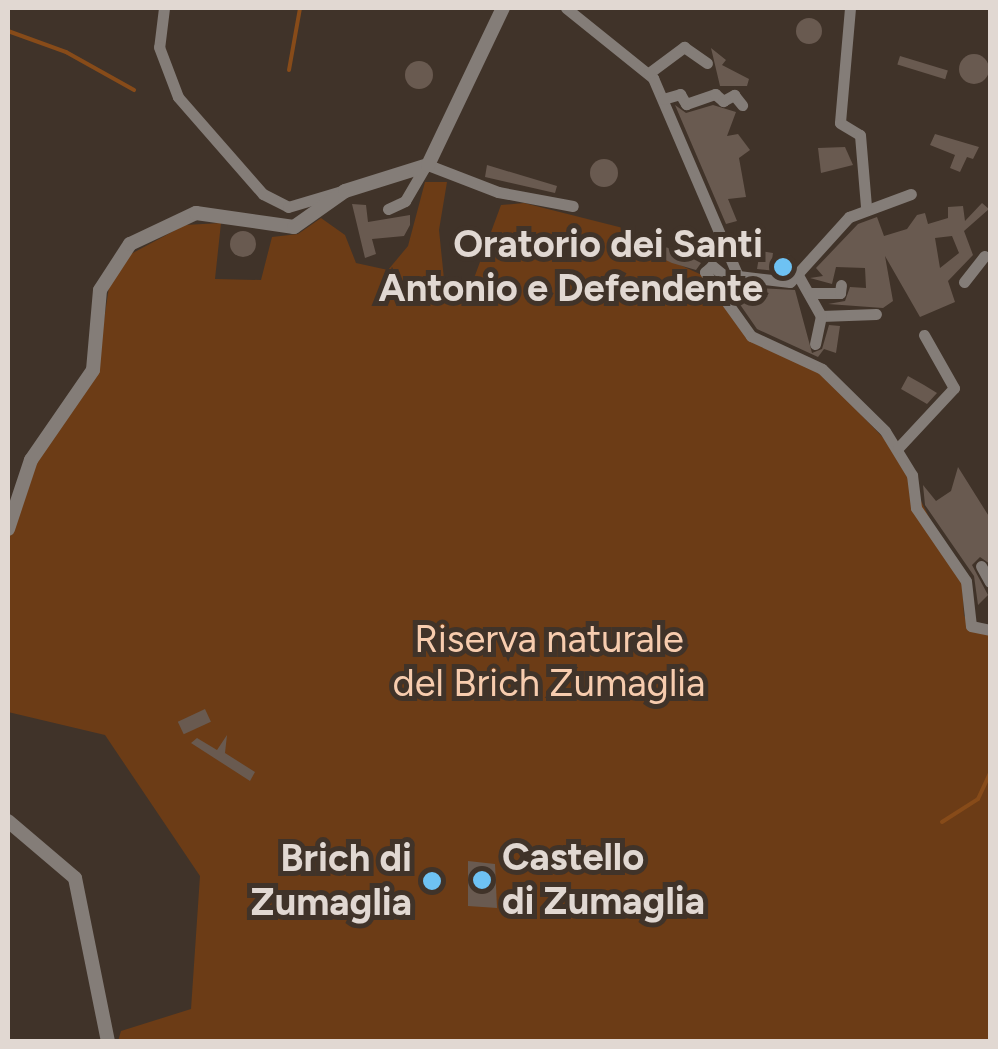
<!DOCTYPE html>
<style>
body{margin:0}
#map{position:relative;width:998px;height:1049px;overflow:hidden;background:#403329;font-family:Figtree,sans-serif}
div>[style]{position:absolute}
.green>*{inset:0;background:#6c3c16}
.stream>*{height:4px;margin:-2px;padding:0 2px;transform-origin:2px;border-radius:2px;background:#874b19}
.building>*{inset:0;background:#695a50;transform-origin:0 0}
.round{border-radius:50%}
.minor>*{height:11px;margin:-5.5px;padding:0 5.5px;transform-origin:5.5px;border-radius:5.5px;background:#847d78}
.tertiary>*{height:14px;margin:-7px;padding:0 7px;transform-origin:7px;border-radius:7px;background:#847d78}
.dots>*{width:28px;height:28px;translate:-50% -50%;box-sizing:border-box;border:5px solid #403329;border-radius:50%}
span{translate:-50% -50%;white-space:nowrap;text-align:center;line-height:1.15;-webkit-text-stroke:10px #403329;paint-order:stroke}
.poi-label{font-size:38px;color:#e1d8d2;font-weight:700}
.right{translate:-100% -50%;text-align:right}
.left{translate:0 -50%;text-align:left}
.park-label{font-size:38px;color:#f7ccae}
.frame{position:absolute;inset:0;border:10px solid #e1d8d2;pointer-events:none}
</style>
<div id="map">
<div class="green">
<div style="clip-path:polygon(425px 182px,447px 182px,439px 230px,444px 279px,470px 289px,501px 205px,524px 203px,623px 228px,652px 252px,704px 276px,746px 337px,820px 372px,896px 451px,962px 583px,964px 616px,990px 636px,990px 1041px,118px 1041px,121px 1031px,191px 1009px,200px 876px,105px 735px,8px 712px,8px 538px,35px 460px,96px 374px,110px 280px,129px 255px,185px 225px,221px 223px,215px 279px,261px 280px,272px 237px,298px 234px,321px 218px,345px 235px,356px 263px,388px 270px,408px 246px)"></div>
</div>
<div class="stream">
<div style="left:8px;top:31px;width:62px;rotate:19.9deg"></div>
<div style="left:66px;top:52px;width:78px;rotate:29.2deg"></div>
<div style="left:289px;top:70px;width:63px;rotate:-79.9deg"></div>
<div style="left:942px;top:822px;width:43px;rotate:-32.6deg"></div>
<div style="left:978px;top:799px;width:29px;rotate:-65deg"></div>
</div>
<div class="building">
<div class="round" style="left:796px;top:18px;width:26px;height:26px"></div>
<div style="clip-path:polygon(711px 48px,726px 60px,722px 65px,749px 79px,747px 86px,720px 86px)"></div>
<div class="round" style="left:959px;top:54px;width:30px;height:30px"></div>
<div style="left:900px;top:56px;width:50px;height:9px;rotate:17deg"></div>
<div class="round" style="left:405px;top:61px;width:28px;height:28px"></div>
<div style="clip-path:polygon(675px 105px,686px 113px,713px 105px,736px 112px,727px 136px,738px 134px,750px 150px,739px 158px,746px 197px,728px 199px,737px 221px,726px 224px)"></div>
<div style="clip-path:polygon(935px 134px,979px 147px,973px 159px,967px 157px,960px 172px,950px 168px,955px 155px,930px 145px)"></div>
<div style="clip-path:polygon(845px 147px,853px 165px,821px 173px,818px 148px)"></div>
<div class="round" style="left:590px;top:159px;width:28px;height:28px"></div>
<div style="clip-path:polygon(487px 165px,557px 186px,555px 193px,485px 177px)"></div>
<div style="clip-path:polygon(evenodd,982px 203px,989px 209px,964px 231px,973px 255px,948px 281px,955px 302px,920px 317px,885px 256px,893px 301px,883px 308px,828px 304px,845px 301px,850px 287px,866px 288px,865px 268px,836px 267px,832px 284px,810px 278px,823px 276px,816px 268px,858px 224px,877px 217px,884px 236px,907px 229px,917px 215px,925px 213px,928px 224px,948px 218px,948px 207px,963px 206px,965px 221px,982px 203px,952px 236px,959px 253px,940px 268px,935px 238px,952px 236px)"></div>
<div style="clip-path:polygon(352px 204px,366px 205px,368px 222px,410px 215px,410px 225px,404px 236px,372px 239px,376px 254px,365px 258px)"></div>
<div class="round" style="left:230px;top:231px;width:26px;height:26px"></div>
<div style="clip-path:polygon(642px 241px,676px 250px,701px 263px,696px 270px,672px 263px,640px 248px)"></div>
<div style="clip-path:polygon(760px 251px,773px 253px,772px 260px,789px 254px,793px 265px,786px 272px,757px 269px)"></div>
<div style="clip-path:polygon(757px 288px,795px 290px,812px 353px,822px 349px,829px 325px,840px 326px,836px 353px,824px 349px,818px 357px,757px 329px,739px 303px,756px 296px)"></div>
<div style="clip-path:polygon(908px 376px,924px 385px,937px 393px,927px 404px,908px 393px,901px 389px)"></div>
<div style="clip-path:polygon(958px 467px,990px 518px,990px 564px,980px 557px,972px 565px,988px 595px,978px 605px,974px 576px,925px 505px,923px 485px,936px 501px,951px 491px)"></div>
<div style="left:205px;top:709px;width:14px;height:30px;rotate:65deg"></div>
<div style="clip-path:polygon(227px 735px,225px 753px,255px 772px,250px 781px,191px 743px,197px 738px,217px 750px)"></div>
<div style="clip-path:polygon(468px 861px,495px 864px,497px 908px,468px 906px)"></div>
</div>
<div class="minor">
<div style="left:164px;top:8px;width:39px;rotate:97deg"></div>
<div style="left:159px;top:47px;width:53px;rotate:69.2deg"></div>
<div style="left:178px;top:97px;width:129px;rotate:48.8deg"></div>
<div style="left:263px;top:194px;width:28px;rotate:27deg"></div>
<div style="left:288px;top:207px;width:56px;rotate:-16.5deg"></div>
<div style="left:566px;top:8px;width:112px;rotate:38.8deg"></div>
<div style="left:653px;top:78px;width:215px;rotate:66.8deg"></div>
<div style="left:738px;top:276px;width:52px;rotate:6.6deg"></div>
<div style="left:790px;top:282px;width:88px;rotate:-47.8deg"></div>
<div style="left:849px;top:217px;width:66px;rotate:-20.4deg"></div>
<div style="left:850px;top:8px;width:115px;rotate:95deg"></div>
<div style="left:840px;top:123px;width:23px;rotate:31deg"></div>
<div style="left:860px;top:135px;width:71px;rotate:85.2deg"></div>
<div style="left:649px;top:73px;width:44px;rotate:-36.6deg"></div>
<div style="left:684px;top:47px;width:28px;rotate:35deg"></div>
<div style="left:663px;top:99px;width:18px;rotate:-16deg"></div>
<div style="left:680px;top:94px;width:12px;rotate:59deg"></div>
<div style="left:686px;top:104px;width:31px;rotate:-19deg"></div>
<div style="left:715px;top:94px;width:11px;rotate:41deg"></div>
<div style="left:723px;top:101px;width:13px;rotate:-29deg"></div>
<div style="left:734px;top:95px;width:13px;rotate:51deg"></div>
<div style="left:428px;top:165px;width:75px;rotate:21.1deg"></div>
<div style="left:498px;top:192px;width:76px;rotate:10.6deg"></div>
<div style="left:388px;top:209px;width:19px;rotate:-25deg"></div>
<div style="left:405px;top:201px;width:42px;rotate:-59.7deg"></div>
<div style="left:799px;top:277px;width:45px;rotate:60.6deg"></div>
<div style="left:821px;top:316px;width:55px;rotate:-2.1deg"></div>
<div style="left:754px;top:279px;width:22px;rotate:172deg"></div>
<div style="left:732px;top:282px;width:26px;rotate:-141deg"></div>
<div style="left:712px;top:266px;width:9px;rotate:139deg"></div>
<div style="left:705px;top:272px;width:79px;rotate:54.3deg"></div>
<div style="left:751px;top:336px;width:78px;rotate:24.9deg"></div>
<div style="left:822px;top:369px;width:88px;rotate:44.5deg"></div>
<div style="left:885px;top:431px;width:52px;rotate:58.5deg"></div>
<div style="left:912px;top:475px;width:33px;rotate:83deg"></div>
<div style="left:916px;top:508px;width:88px;rotate:55.6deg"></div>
<div style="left:966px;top:581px;width:45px;rotate:83.7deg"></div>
<div style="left:971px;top:626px;width:19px;rotate:12deg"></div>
<div style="left:964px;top:282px;width:33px;rotate:-52deg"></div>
<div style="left:810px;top:293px;width:30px"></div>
<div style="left:840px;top:293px;width:8px;rotate:-83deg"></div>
<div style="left:815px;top:344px;width:29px;rotate:-78deg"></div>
<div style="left:898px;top:448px;width:82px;rotate:-47deg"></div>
<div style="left:954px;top:388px;width:61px;rotate:-119.5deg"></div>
<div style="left:981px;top:566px;width:18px;rotate:61deg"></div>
</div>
<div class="tertiary">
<div style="left:8px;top:529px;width:73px;rotate:-71.6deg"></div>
<div style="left:31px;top:460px;width:109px;rotate:-55.4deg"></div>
<div style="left:93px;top:370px;width:80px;rotate:-85deg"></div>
<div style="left:100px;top:290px;width:55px;rotate:-56.9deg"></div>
<div style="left:130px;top:244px;width:73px;rotate:-25.2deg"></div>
<div style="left:196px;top:213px;width:99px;rotate:8.1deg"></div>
<div style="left:294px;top:227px;width:62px;rotate:-35.2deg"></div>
<div style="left:345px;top:191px;width:87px;rotate:-17.4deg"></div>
<div style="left:428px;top:165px;width:174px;rotate:-64.5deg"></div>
<div style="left:8px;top:821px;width:88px;rotate:40.4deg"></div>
<div style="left:75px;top:878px;width:167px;rotate:78.6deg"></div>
</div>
<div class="dots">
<div style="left:783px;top:267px;background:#6ec2f3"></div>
<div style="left:482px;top:880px;background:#6ec2f3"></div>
<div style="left:432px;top:881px;background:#6ec2f3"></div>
</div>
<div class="poi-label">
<span class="right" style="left:763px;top:267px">Oratorio dei Santi<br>Antonio e Defendente</span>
<span class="left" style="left:502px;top:880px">Castello<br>di Zumaglia</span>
<span class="right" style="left:412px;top:881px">Brich di<br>Zumaglia</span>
</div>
<div class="park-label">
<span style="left:549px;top:662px">Riserva naturale<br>del Brich Zumaglia</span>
</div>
<div class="frame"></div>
</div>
